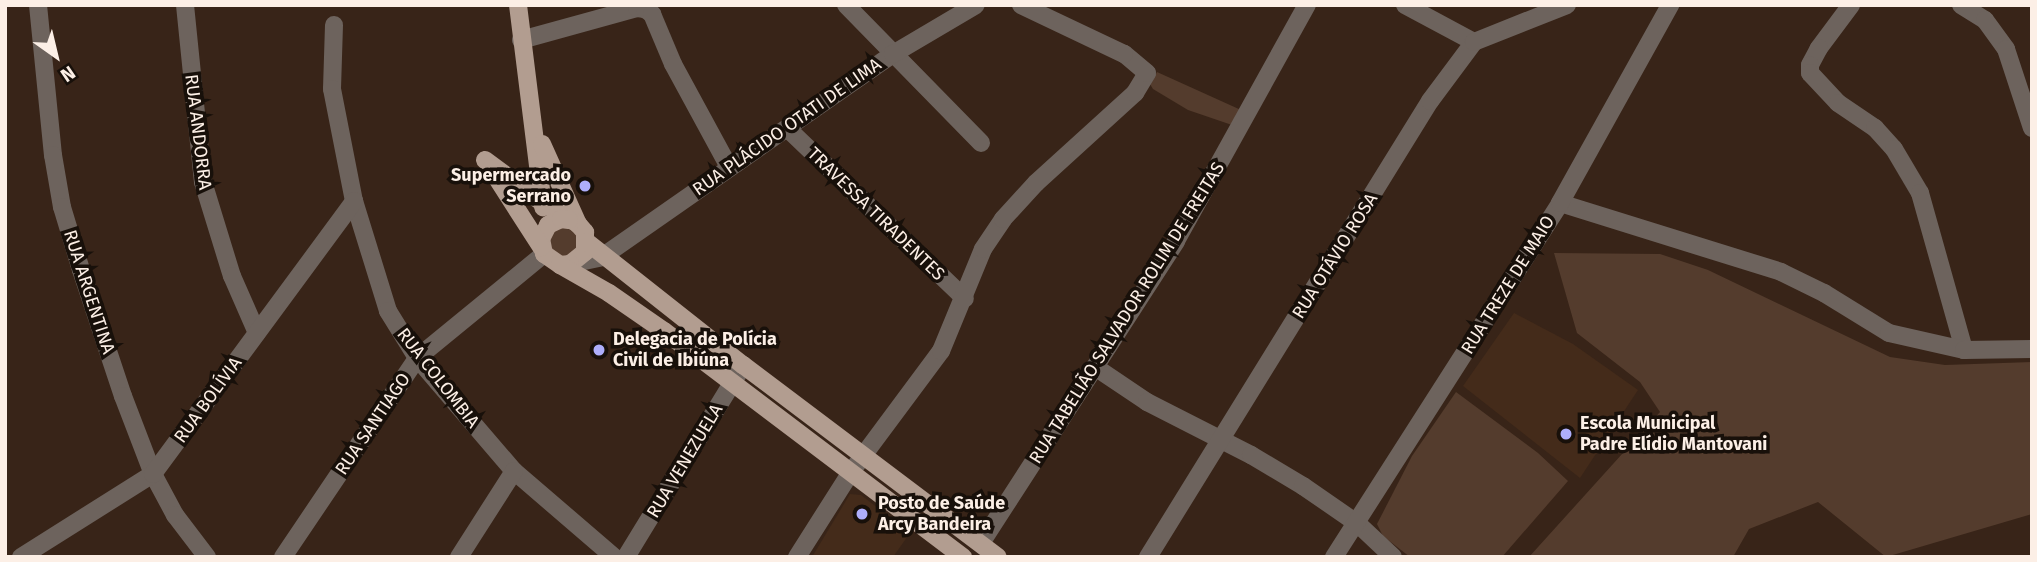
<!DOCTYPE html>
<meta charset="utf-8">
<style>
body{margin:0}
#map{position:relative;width:2037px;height:562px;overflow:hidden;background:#382418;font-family:"Fira Sans",sans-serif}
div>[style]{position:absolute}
.built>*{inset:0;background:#442b1a}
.green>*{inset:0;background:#543c2d}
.minor>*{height:18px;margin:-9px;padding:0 9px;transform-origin:9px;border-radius:9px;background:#6d635d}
.major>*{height:18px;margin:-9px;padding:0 9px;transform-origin:9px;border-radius:9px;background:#b29d90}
.dots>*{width:19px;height:19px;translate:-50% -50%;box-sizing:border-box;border:4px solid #18100a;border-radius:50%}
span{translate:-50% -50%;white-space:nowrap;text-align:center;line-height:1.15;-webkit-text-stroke:7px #18100a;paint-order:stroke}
.street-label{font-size:18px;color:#fcefe6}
.poi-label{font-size:18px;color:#fcefe6;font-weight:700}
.right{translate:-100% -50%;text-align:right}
.left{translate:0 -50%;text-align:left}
.frame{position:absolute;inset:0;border:7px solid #fcefe6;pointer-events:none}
.north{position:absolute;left:21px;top:21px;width:70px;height:70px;-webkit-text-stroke:5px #18100a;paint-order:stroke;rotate:146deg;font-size:19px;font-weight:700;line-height:28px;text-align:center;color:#fcefe6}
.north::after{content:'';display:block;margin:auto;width:24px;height:32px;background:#fcefe6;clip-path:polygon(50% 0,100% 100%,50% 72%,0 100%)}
</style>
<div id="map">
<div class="built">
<div style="clip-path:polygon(1514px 313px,1573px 344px,1638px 390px,1580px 478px,1463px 386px)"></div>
<div style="clip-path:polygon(850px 494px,861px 495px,910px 533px,893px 557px,812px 557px)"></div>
</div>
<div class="green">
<div style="clip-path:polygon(1157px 72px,1241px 110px,1232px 125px,1188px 110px,1153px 89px,1150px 84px)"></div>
<div style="clip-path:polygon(555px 225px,576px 228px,576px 257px,553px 258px,545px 238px)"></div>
<div style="clip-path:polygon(1554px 253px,1660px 254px,1708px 270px,1890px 357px,1945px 365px,2032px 362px,2032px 514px,1886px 557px,1818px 502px,1749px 529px,1733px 557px,1529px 557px,1660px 412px,1640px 382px,1577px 333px)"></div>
<div style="clip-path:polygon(1456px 392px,1538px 453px,1568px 481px,1502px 557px,1410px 557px,1383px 536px,1377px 524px,1412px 456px)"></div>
</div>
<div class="minor">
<div style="left:38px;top:5px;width:151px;rotate:84.3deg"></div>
<div style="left:53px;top:155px;width:53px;rotate:80.2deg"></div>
<div style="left:62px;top:207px;width:66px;rotate:73.2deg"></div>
<div style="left:81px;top:270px;width:133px;rotate:71.6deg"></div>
<div style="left:123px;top:396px;width:84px;rotate:69deg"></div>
<div style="left:153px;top:474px;width:47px;rotate:61.8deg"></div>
<div style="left:175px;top:515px;width:53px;rotate:52.7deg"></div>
<div style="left:185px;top:5px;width:178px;rotate:84.2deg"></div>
<div style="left:203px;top:182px;width:98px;rotate:72.9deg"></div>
<div style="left:232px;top:276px;width:62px;rotate:66.3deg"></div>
<div style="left:846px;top:5px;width:193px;rotate:45.6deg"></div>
<div style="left:1405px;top:5px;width:78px;rotate:28.2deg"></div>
<div style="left:1851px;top:5px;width:54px;rotate:126.7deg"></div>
<div style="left:1819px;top:48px;width:19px;rotate:118deg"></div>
<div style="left:1810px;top:65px;width:8px;rotate:90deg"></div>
<div style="left:1810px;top:73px;width:41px;rotate:47deg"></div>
<div style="left:1838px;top:103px;width:45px;rotate:34deg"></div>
<div style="left:1875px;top:128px;width:28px;rotate:48deg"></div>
<div style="left:1894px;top:149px;width:51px;rotate:59.4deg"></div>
<div style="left:1920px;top:193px;width:163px;rotate:74.3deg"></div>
<div style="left:1961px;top:5px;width:28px;rotate:32deg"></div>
<div style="left:1985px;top:20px;width:36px;rotate:54deg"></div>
<div style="left:2006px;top:49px;width:83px;rotate:71.8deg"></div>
<div style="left:334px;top:25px;width:64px;rotate:91.8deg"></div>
<div style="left:332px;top:89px;width:114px;rotate:78.9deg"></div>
<div style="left:354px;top:201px;width:115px;rotate:72.8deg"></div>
<div style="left:388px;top:311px;width:55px;rotate:58.3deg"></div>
<div style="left:417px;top:358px;width:149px;rotate:49.4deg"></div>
<div style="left:514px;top:471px;width:132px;rotate:40.7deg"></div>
<div style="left:521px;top:40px;width:120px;rotate:-15.4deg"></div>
<div style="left:637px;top:8px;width:8px;rotate:7deg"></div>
<div style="left:645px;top:9px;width:9px;rotate:36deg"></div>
<div style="left:652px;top:14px;width:54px;rotate:67.2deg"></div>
<div style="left:673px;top:64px;width:117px;rotate:61.5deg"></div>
<div style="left:788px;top:129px;width:245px;rotate:43.8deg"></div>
<div style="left:1560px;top:203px;width:232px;rotate:17.3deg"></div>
<div style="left:1781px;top:272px;width:48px;rotate:26deg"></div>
<div style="left:1824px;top:293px;width:76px;rotate:31.6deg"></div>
<div style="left:1889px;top:333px;width:77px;rotate:12.8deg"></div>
<div style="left:1964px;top:350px;width:68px;rotate:-0.8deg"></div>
<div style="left:570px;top:264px;width:33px;rotate:-12deg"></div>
<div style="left:602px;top:257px;width:355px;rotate:-34.9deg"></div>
<div style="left:893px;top:54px;width:96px;rotate:-30.6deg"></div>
<div style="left:1095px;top:367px;width:63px;rotate:33.9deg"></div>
<div style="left:1147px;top:402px;width:117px;rotate:27deg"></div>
<div style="left:1251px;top:455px;width:61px;rotate:30.8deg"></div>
<div style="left:1303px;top:486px;width:67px;rotate:34.6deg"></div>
<div style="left:1358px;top:524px;width:48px;rotate:43.3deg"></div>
<div style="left:981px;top:543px;width:359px;rotate:-57.1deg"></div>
<div style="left:1176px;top:241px;width:270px;rotate:-61deg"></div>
<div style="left:21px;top:557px;width:156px;rotate:-32.2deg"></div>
<div style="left:153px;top:474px;width:339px;rotate:-53.6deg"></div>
<div style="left:283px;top:557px;width:240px;rotate:-56deg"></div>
<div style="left:417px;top:358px;width:164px;rotate:-39.3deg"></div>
<div style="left:459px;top:557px;width:102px;rotate:-57.4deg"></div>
<div style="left:626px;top:557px;width:225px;rotate:-58.6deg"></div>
<div style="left:797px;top:557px;width:101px;rotate:-57.6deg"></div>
<div style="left:851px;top:472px;width:151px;rotate:-53.4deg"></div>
<div style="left:941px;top:351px;width:110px;rotate:-67.6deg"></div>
<div style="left:983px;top:249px;width:36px;rotate:-56deg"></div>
<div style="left:1003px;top:219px;width:49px;rotate:-47.5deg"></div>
<div style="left:1036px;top:183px;width:134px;rotate:-42.3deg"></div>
<div style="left:1135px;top:93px;width:23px;rotate:-59deg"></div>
<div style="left:1147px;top:73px;width:30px;rotate:-140deg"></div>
<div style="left:1124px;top:54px;width:114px;rotate:-154.6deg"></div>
<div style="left:1148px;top:557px;width:536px;rotate:-58.27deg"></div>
<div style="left:1430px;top:101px;width:74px;rotate:-53.3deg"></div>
<div style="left:1474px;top:42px;width:100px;rotate:-21.7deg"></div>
<div style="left:1334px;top:557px;width:420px;rotate:-57.4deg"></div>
<div style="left:1560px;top:203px;width:227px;rotate:-60.9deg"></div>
</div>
<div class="major">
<div style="left:518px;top:5px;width:204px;rotate:82.9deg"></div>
<div style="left:542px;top:144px;width:88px;rotate:65.8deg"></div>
<div style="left:485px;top:160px;width:72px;rotate:36.6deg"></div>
<div style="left:543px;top:203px;width:41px;rotate:31deg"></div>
<div style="left:578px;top:224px;width:11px;rotate:49deg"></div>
<div style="left:585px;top:232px;width:20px;rotate:90deg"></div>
<div style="left:585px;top:252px;width:19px;rotate:141deg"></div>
<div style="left:570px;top:264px;width:10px;rotate:174deg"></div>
<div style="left:560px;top:265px;width:19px;rotate:-145deg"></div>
<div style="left:544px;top:254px;width:15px;rotate:-101deg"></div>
<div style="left:541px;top:239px;width:16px;rotate:-63deg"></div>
<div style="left:548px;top:225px;width:14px;rotate:-25deg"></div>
<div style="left:561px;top:219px;width:8px;rotate:7deg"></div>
<div style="left:491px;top:169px;width:93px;rotate:57.3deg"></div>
<div style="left:587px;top:242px;width:199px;rotate:38.3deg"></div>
<div style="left:743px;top:365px;width:319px;rotate:37deg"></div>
<div style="left:560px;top:265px;width:56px;rotate:29.7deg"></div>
<div style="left:609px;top:293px;width:67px;rotate:34.6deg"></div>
<div style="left:664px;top:331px;width:375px;rotate:37.1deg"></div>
</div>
<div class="dots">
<div style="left:585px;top:186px;background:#aeaefb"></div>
<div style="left:599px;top:350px;background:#aeaefb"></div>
<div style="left:1566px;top:434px;background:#aeaefb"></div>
<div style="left:862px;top:514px;background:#aeaefb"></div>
</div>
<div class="street-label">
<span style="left:787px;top:127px;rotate:-35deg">RUA PLÁCIDO OTATI DE LIMA</span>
<span style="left:198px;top:132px;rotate:83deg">RUA ANDORRA</span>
<span style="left:876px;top:214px;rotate:44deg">TRAVESSA TIRADENTES</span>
<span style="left:1335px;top:256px;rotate:-58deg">RUA OTÁVIO ROSA</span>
<span style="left:1508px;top:285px;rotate:-58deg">RUA TREZE DE MAIO</span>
<span style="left:89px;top:292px;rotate:72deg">RUA ARGENTINA</span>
<span style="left:1127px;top:313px;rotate:-58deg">RUA TABELIÃO SALVADOR ROLIM DE FREITAS</span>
<span style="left:438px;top:378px;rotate:52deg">RUA COLOMBIA</span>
<span style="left:208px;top:400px;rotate:-54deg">RUA BOLÍVIA</span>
<span style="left:373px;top:424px;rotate:-56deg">RUA SANTIAGO</span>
<span style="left:685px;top:461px;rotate:-59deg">RUA VENEZUELA</span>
</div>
<div class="poi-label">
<span class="right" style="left:571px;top:186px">Supermercado<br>Serrano</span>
<span class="left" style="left:613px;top:350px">Delegacia de Polícia<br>Civil de Ibiúna</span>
<span class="left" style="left:1580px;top:434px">Escola Municipal<br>Padre Elídio Mantovani</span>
<span class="left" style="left:878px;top:514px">Posto de Saúde<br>Arcy Bandeira</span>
</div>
<div class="frame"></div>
<div class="north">N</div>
</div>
